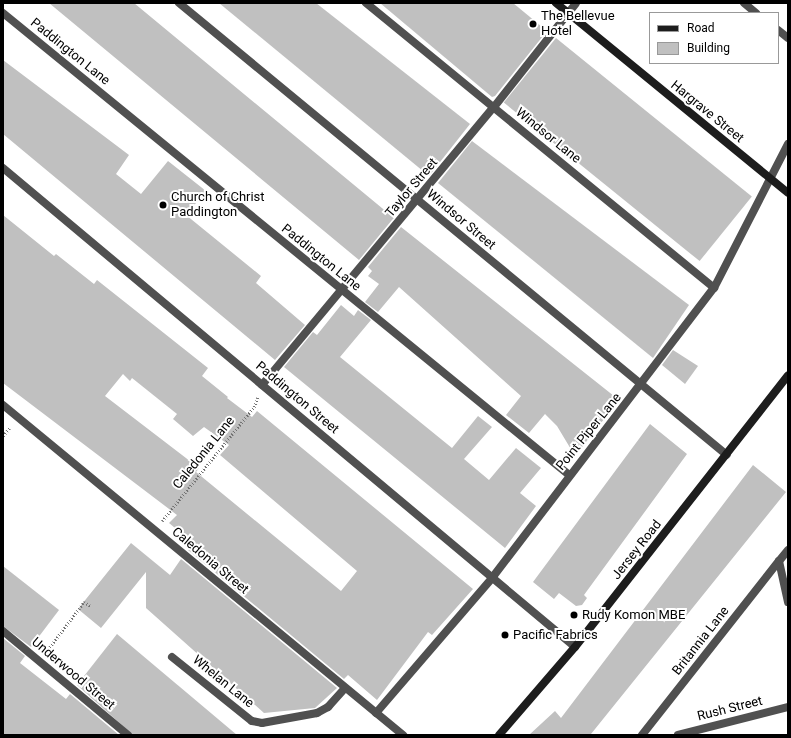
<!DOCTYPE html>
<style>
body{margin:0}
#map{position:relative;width:791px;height:738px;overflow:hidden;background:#fff;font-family:Roboto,sans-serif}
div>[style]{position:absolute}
.building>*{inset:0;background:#c0c0c0;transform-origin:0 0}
.path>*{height:2.5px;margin-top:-1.25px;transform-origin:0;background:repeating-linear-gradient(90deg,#727272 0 1px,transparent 0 3px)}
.lane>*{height:8px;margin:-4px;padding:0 4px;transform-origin:4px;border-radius:4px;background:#505050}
.street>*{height:8px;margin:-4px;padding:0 4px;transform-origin:4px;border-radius:4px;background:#505050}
.secondary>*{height:8px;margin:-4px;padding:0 4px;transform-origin:4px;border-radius:4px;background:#1d1d1d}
.dots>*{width:11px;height:11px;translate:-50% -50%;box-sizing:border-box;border:2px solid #fff;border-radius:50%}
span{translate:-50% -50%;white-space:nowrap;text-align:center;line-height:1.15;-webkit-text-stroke:4px #fff;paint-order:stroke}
.poi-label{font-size:13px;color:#000}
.left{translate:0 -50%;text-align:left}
.street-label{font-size:13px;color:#000}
.frame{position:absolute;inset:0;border:4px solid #000;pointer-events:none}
.legend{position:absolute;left:649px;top:12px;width:130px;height:52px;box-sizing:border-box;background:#fff;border:1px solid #999;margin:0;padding:5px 7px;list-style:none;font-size:12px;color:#000}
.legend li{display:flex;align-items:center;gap:8px;height:20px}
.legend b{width:20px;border:1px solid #999}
</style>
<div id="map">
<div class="building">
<div style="clip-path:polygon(49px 3px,134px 3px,394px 218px,392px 220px,359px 260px)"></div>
<div style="clip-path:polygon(219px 3px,316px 3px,470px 124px,429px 176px)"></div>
<div style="clip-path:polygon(380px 3px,513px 3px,547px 31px,495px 96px,492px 97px)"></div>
<div style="left:556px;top:38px;width:252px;height:83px;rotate:39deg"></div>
<div style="clip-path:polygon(3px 60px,129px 155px,116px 174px,141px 194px,168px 161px,206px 191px,186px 215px,261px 276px,256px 283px,305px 325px,275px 360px,3px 134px)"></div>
<div style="clip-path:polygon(472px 141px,689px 305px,653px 358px,438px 183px)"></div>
<div style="clip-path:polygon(evenodd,3px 215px,54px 256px,56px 254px,94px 284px,97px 280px,208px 368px,202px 376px,228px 397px,227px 398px,252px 417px,257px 411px,473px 589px,432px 635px,428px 632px,377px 700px,348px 675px,344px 679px,188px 550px,193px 543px,169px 523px,177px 515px,3px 383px,3px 215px,123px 374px,130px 381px,132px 378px,177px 414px,173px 419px,193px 436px,204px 427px,229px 445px,220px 455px,357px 571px,341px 591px,196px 472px,199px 468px,105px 396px,123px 374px)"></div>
<div style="clip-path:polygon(401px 227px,619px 400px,575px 456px,557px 426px,545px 414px,529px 433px,506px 415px,521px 396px,399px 287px,378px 312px,365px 302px,379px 284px,368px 276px,372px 271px,368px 267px)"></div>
<div style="clip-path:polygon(341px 305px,354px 316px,358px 310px,371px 320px,340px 357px,452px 448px,478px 416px,492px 427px,464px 459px,489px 480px,516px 448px,541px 468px,520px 493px,536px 506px,505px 548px,284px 367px,313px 332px,317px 335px)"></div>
<div style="clip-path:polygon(673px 350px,698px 366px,685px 384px,662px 365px)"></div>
<div style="clip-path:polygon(650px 424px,687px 454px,584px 595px,587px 598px,582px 605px,576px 606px,559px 593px,554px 599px,533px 582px)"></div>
<div style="clip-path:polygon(753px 465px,786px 492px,591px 734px,529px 735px,555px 711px,561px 718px)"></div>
<div style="clip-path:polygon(131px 543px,170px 575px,181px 559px,337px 688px,315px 708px,264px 713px,146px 608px,146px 572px,101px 628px,78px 609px)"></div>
<div style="clip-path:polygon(3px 566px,59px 610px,31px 647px,3px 626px)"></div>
<div style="clip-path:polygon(117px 634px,237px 735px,133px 735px,77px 685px)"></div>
<div style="clip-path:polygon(3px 638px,25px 656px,20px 663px,66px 699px,70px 694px,119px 735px,3px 735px)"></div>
</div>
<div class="path">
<div style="left:3px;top:436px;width:11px;rotate:-52deg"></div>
<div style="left:162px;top:521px;width:146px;rotate:-51.1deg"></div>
<div style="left:254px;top:407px;width:11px;rotate:-68deg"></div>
<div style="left:46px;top:652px;width:63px;rotate:-52.8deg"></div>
<div style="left:84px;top:602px;width:8px;rotate:30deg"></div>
</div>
<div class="lane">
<div style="left:366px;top:3px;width:450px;rotate:39.3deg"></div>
<div style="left:744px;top:3px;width:16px;rotate:40deg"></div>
<div style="left:3px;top:13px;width:731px;rotate:39.22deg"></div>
<div style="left:778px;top:30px;width:13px;rotate:39deg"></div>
<div style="left:262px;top:385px;width:362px;rotate:-50.2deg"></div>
<div style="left:494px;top:107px;width:132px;rotate:-51.7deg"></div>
<div style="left:788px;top:550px;width:14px;rotate:129deg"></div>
<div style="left:779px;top:561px;width:42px;rotate:77.6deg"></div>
<div style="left:172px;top:657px;width:102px;rotate:38.7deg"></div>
<div style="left:252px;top:721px;width:10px;rotate:11deg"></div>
<div style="left:262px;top:723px;width:56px;rotate:-10.3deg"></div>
<div style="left:317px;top:713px;width:13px;rotate:-29deg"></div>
<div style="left:328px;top:707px;width:25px;rotate:-48deg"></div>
<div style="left:376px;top:713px;width:178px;rotate:-49.3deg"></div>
<div style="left:492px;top:578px;width:365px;rotate:-52.6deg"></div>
<div style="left:714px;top:288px;width:162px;rotate:-62.8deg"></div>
</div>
<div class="street">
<div style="left:179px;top:3px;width:710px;rotate:39.52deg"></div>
<div style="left:3px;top:168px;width:746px;rotate:39.94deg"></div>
<div style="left:3px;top:405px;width:519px;rotate:39.52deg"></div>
<div style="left:3px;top:631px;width:163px;rotate:39.8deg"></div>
<div style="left:642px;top:735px;width:221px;rotate:-51.8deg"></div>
<div style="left:678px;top:735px;width:114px;rotate:-14.3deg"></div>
</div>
<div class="secondary">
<div style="left:556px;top:3px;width:300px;rotate:39.3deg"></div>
<div style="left:499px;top:735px;width:116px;rotate:-49.2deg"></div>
<div style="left:575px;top:647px;width:345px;rotate:-51.9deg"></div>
</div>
<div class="dots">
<div style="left:533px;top:24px;background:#000"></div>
<div style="left:163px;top:205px;background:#000"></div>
<div style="left:574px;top:615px;background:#000"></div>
<div style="left:505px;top:635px;background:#000"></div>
</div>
<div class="poi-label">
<span class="left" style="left:541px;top:24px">The Bellevue<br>Hotel</span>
<span class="left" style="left:171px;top:205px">Church of Christ<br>Paddington</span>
<span class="left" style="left:582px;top:615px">Rudy Komon MBE</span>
<span class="left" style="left:513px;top:635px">Pacific Fabrics</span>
</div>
<div class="street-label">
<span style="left:70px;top:52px;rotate:39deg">Paddington Lane</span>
<span style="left:707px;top:112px;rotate:39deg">Hargrave Street</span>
<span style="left:548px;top:136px;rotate:39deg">Windsor Lane</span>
<span style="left:412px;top:188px;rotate:-50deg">Taylor Street</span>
<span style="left:461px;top:220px;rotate:40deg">Windsor Street</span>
<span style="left:321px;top:258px;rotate:39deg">Paddington Lane</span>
<span style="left:297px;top:398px;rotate:40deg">Paddington Street</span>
<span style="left:589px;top:432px;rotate:-51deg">Point Piper Lane</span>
<span style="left:204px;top:453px;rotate:-51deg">Caledonia Lane</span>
<span style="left:637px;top:550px;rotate:-52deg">Jersey Road</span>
<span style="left:210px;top:561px;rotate:40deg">Caledonia Street</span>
<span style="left:701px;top:641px;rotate:-52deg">Britannia Lane</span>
<span style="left:73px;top:674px;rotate:40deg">Underwood Street</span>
<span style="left:223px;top:682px;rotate:39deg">Whelan Lane</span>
<span style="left:730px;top:709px;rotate:-14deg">Rush Street</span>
</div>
<div class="frame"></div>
<ul class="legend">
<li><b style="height:5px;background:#1d1d1d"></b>Road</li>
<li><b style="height:11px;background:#c0c0c0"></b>Building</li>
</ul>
</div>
